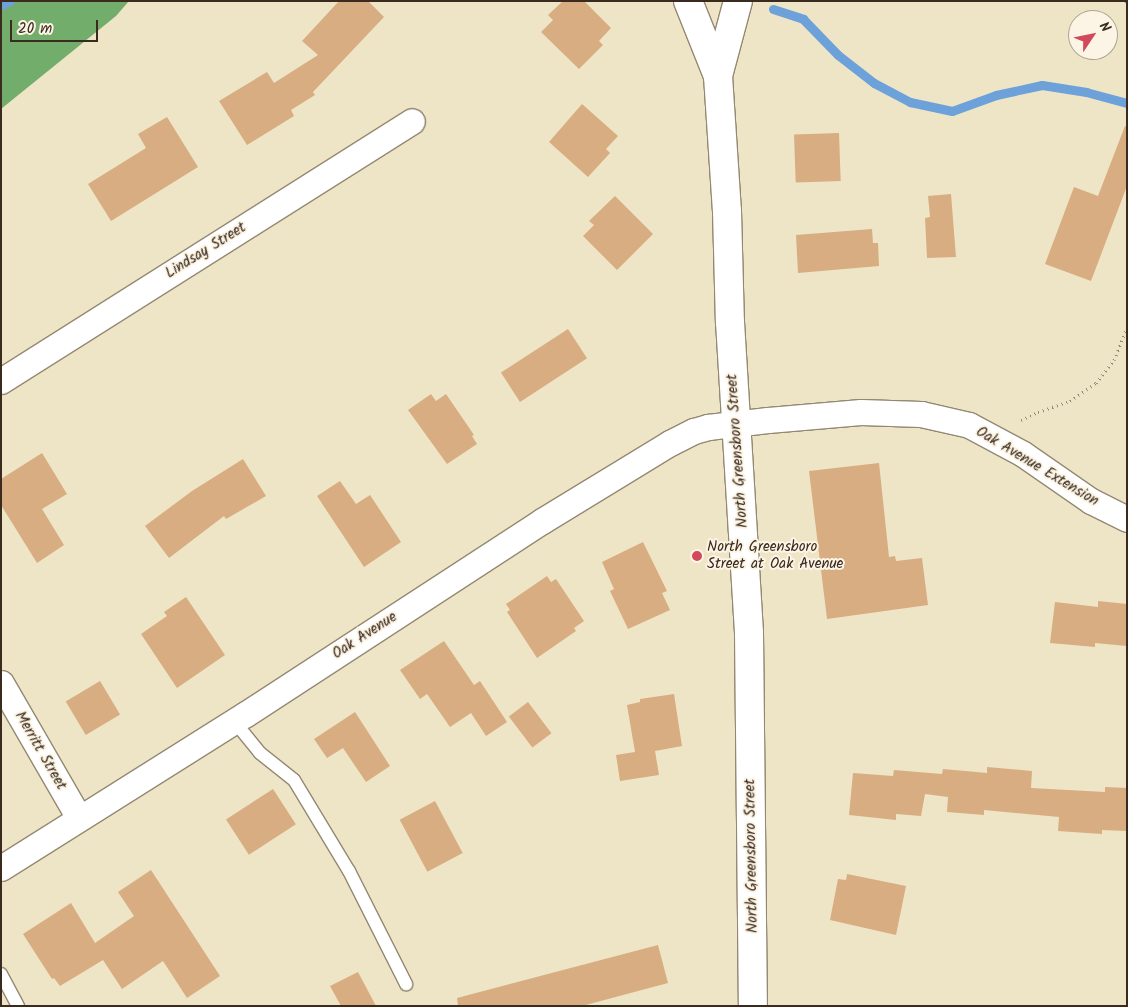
<!DOCTYPE html>
<style>
body{margin:0}
#map{position:relative;width:1128px;height:1007px;overflow:hidden;background:#eee5c6;font-family:Kalam,sans-serif}
div>[style]{position:absolute}
.forest>*{inset:0;background:#72ad6c}
.stream>*{height:9px;margin:-4.5px;padding:0 4.5px;transform-origin:4.5px;border-radius:4.5px;background:#6da1d9}
.building>*{inset:0;background:#d8ad81;transform-origin:0 0}
.path>*{height:3px;margin-top:-1.5px;transform-origin:0;background:repeating-linear-gradient(90deg,#948872 0 1px,transparent 0 5px)}
.roads{filter:drop-shadow(1px 0 #948872) drop-shadow(-1px 0 #948872) drop-shadow(0 1px #948872) drop-shadow(0 -1px #948872)}
.service>*{height:12px;margin:-6px;padding:0 6px;transform-origin:6px;border-radius:6px;background:#fff}
.minor>*{height:25px;margin:-12.5px;padding:0 12.5px;transform-origin:12.5px;border-radius:12.5px;background:#fff}
.secondary>*{height:28px;margin:-14px;padding:0 14px;transform-origin:14px;border-radius:14px;background:#fff}
.dots>*{width:14px;height:14px;translate:-50% -50%;box-sizing:border-box;border:2px solid #fcf5e5;border-radius:50%}
span{translate:-50% -50%;white-space:nowrap;text-align:center;line-height:1.15;-webkit-text-stroke:4px #fcf5e5;paint-order:stroke}
.street-label{font-size:15px;color:#3b2a1e}
.poi-label{font-size:15px;color:#3b2a1e}
.left{translate:0 -50%;text-align:left}
.frame{position:absolute;inset:0;border:2px solid #3b2a1e;pointer-events:none}
.north{position:absolute;left:1068px;top:10px;width:50px;height:50px;box-sizing:border-box;background:#fcf5e5;border:1px solid #afa495;border-radius:50%;rotate:56deg;font-size:14px;font-weight:700;line-height:20px;text-align:center;color:#3b2a1e}
.north::after{content:'';display:block;margin:auto;width:18px;height:22px;background:#d1495b;clip-path:polygon(50% 0,100% 100%,50% 72%,0 100%)}
.scale{position:absolute;left:10px;top:20px;width:88px;height:22px;box-sizing:border-box;border:2px solid #3b2a1e;border-top:0;padding-left:6px;font-size:15px;line-height:18px;white-space:nowrap;color:#3b2a1e;-webkit-text-stroke:4px #fcf5e5;paint-order:stroke}
</style>
<div id="map">
<div class="forest">
<div style="clip-path:polygon(1px 1px,129px 1px,116px 16px,1px 109px)"></div>
</div>
<div class="stream">
<div style="left:1px;top:5px;width:10px;rotate:-24deg"></div>
<div style="left:773px;top:9px;width:32px;rotate:18deg"></div>
<div style="left:803px;top:19px;width:50px;rotate:45.8deg"></div>
<div style="left:838px;top:55px;width:46px;rotate:37.9deg"></div>
<div style="left:874px;top:83px;width:41px;rotate:27.8deg"></div>
<div style="left:910px;top:102px;width:43px;rotate:12.1deg"></div>
<div style="left:952px;top:111px;width:47px;rotate:-20deg"></div>
<div style="left:996px;top:95px;width:47px;rotate:-12.3deg"></div>
<div style="left:1042px;top:85px;width:45px;rotate:9deg"></div>
<div style="left:1086px;top:92px;width:42px;rotate:15deg"></div>
</div>
<div class="building">
<div style="clip-path:polygon(339px 1px,368px 1px,384px 17px,313px 92px,315px 95px,291px 110px,294px 116px,247px 145px,219px 101px,267px 72px,274px 83px,318px 55px,302px 41px)"></div>
<div style="clip-path:polygon(563px 1px,584px 1px,611px 28px,599px 41px,603px 45px,579px 69px,541px 32px,553px 20px,548px 15px)"></div>
<div style="clip-path:polygon(582px 104px,618px 136px,606px 149px,610px 153px,588px 177px,549px 142px)"></div>
<div style="clip-path:polygon(167px 117px,198px 167px,111px 221px,88px 184px,146px 148px,138px 134px)"></div>
<div style="clip-path:polygon(1125px 126px,1127px 127px,1127px 186px,1091px 281px,1045px 264px,1074px 187px,1098px 196px)"></div>
<div style="left:839px;top:133px;width:48px;height:45px;rotate:88deg"></div>
<div style="clip-path:polygon(951px 194px,956px 257px,927px 258px,925px 218px,930px 217px,928px 196px)"></div>
<div style="clip-path:polygon(615px 196px,653px 234px,617px 270px,583px 236px,594px 225px,589px 221px)"></div>
<div style="clip-path:polygon(872px 229px,873px 243px,878px 243px,879px 266px,798px 273px,796px 235px)"></div>
<div style="left:568px;top:329px;width:35px;height:80px;rotate:57deg"></div>
<div style="clip-path:polygon(431px 394px,436px 401px,446px 394px,474px 435px,472px 436px,477px 444px,447px 464px,408px 410px)"></div>
<div style="clip-path:polygon(42px 453px,67px 494px,42px 509px,64px 545px,37px 563px,1px 505px,1px 479px)"></div>
<div style="clip-path:polygon(243px 459px,266px 496px,226px 519px,224px 516px,169px 558px,145px 526px,192px 491px)"></div>
<div style="clip-path:polygon(879px 463px,889px 557px,895px 556px,896px 561px,922px 558px,928px 605px,827px 619px,809px 471px)"></div>
<div style="clip-path:polygon(340px 481px,356px 504px,370px 495px,401px 542px,364px 567px,317px 496px)"></div>
<div style="clip-path:polygon(643px 542px,667px 591px,662px 593px,670px 610px,628px 629px,610px 591px,614px 589px,602px 562px)"></div>
<div style="clip-path:polygon(547px 576px,551px 582px,556px 579px,584px 621px,574px 628px,576px 631px,537px 658px,507px 612px,510px 610px,506px 604px)"></div>
<div style="clip-path:polygon(186px 597px,225px 655px,177px 688px,141px 634px,167px 616px,164px 612px)"></div>
<div style="clip-path:polygon(1098px 601px,1127px 604px,1127px 646px,1095px 643px,1095px 647px,1050px 643px,1055px 602px,1098px 607px)"></div>
<div style="clip-path:polygon(444px 641px,474px 685px,480px 681px,507px 722px,486px 736px,471px 713px,450px 727px,427px 694px,420px 699px,400px 670px)"></div>
<div style="left:100px;top:681px;width:39px;height:40px;rotate:59deg"></div>
<div style="clip-path:polygon(674px 694px,682px 746px,655px 751px,659px 775px,620px 781px,616px 755px,635px 752px,627px 705px,640px 702px,640px 699px)"></div>
<div style="left:528px;top:702px;width:39px;height:24px;rotate:53deg"></div>
<div style="clip-path:polygon(355px 712px,390px 766px,366px 782px,343px 748px,327px 758px,314px 739px)"></div>
<div style="clip-path:polygon(987px 767px,1032px 771px,1031px 788px,1105px 792px,1105px 787px,1127px 788px,1127px 831px,1102px 830px,1102px 834px,1058px 831px,1059px 817px,984px 810px,984px 815px,947px 812px,948px 797px,925px 794px,921px 816px,896px 814px,896px 820px,849px 815px,853px 773px,893px 776px,894px 770px,942px 774px,943px 769px,987px 773px)"></div>
<div style="left:273px;top:789px;width:42px;height:56px;rotate:57deg"></div>
<div style="left:435px;top:801px;width:59px;height:40px;rotate:62deg"></div>
<div style="clip-path:polygon(151px 870px,220px 976px,187px 998px,163px 961px,122px 989px,103px 960px,60px 986px,54px 978px,52px 979px,23px 934px,71px 903px,95px 943px,134px 916px,118px 892px)"></div>
<div style="clip-path:polygon(847px 874px,906px 886px,896px 935px,830px 920px,838px 879px,846px 880px)"></div>
<div style="clip-path:polygon(658px 945px,668px 983px,582px 1006px,458px 1006px,457px 998px)"></div>
<div style="clip-path:polygon(358px 972px,376px 1006px,341px 1006px,330px 986px)"></div>
</div>
<div class="path">
<div style="left:1126px;top:1px;width:4px;rotate:76deg"></div>
<div style="left:1021px;top:420px;width:19px;rotate:-25deg"></div>
<div style="left:1038px;top:412px;width:34px;rotate:-19deg"></div>
<div style="left:1070px;top:401px;width:32px;rotate:-35deg"></div>
<div style="left:1096px;top:383px;width:29px;rotate:-52deg"></div>
<div style="left:1114px;top:360px;width:35px;rotate:-68deg"></div>
</div>
<div class="roads">
<div class="service">
<div style="left:234px;top:721px;width:41px;rotate:50.9deg"></div>
<div style="left:260px;top:753px;width:43px;rotate:38.5deg"></div>
<div style="left:294px;top:780px;width:106px;rotate:58.9deg"></div>
<div style="left:349px;top:871px;width:127px;rotate:63.2deg"></div>
<div style="left:1px;top:974px;width:36px;rotate:62deg"></div>
</div>
<div class="minor">
<div style="left:1px;top:381px;width:486px;rotate:-32.3deg"></div>
<div style="left:1px;top:683px;width:156px;rotate:60deg"></div>
<div style="left:1px;top:868px;width:289px;rotate:-32.2deg"></div>
<div style="left:246px;top:714px;width:353px;rotate:-33.1deg"></div>
<div style="left:542px;top:521px;width:150px;rotate:-31.4deg"></div>
<div style="left:670px;top:443px;width:27px;rotate:-27deg"></div>
<div style="left:694px;top:431px;width:15px;rotate:-16deg"></div>
<div style="left:708px;top:427px;width:60px;rotate:-6.7deg"></div>
<div style="left:768px;top:420px;width:93px;rotate:-4.9deg"></div>
<div style="left:861px;top:412px;width:60px;rotate:1.9deg"></div>
<div style="left:921px;top:414px;width:49px;rotate:12.9deg"></div>
<div style="left:969px;top:425px;width:61px;rotate:28.2deg"></div>
<div style="left:1023px;top:454px;width:83px;rotate:34.7deg"></div>
<div style="left:1091px;top:501px;width:40px;rotate:26.6deg"></div>
</div>
<div class="secondary">
<div style="left:688px;top:1px;width:81px;rotate:68.2deg"></div>
<div style="left:718px;top:76px;width:135px;rotate:86.2deg"></div>
<div style="left:727px;top:211px;width:111px;rotate:88.5deg"></div>
<div style="left:730px;top:322px;width:312px;rotate:86.5deg"></div>
<div style="left:749px;top:633px;width:373px;rotate:89.4deg"></div>
<div style="left:718px;top:76px;width:78px;rotate:-75.1deg"></div>
</div>
</div>
<div class="dots">
<div style="left:697px;top:556px;background:#d1495b"></div>
</div>
<div class="street-label">
<span style="left:206px;top:251px;rotate:-32deg">Lindsay Street</span>
<span style="left:738px;top:451px;rotate:-94deg">North Greensboro Street</span>
<span style="left:1037px;top:467px;rotate:31deg">Oak Avenue Extension</span>
<span style="left:365px;top:636px;rotate:-33deg">Oak Avenue</span>
<span style="left:40px;top:751px;rotate:60deg">Merritt Street</span>
<span style="left:752px;top:856px;rotate:-91deg">North Greensboro Street</span>
</div>
<div class="poi-label">
<span class="left" style="left:707px;top:556px">North Greensboro<br>Street at Oak Avenue</span>
</div>
<div class="frame"></div>
<div class="north">N</div>
<div class="scale">20 m</div>
</div>
